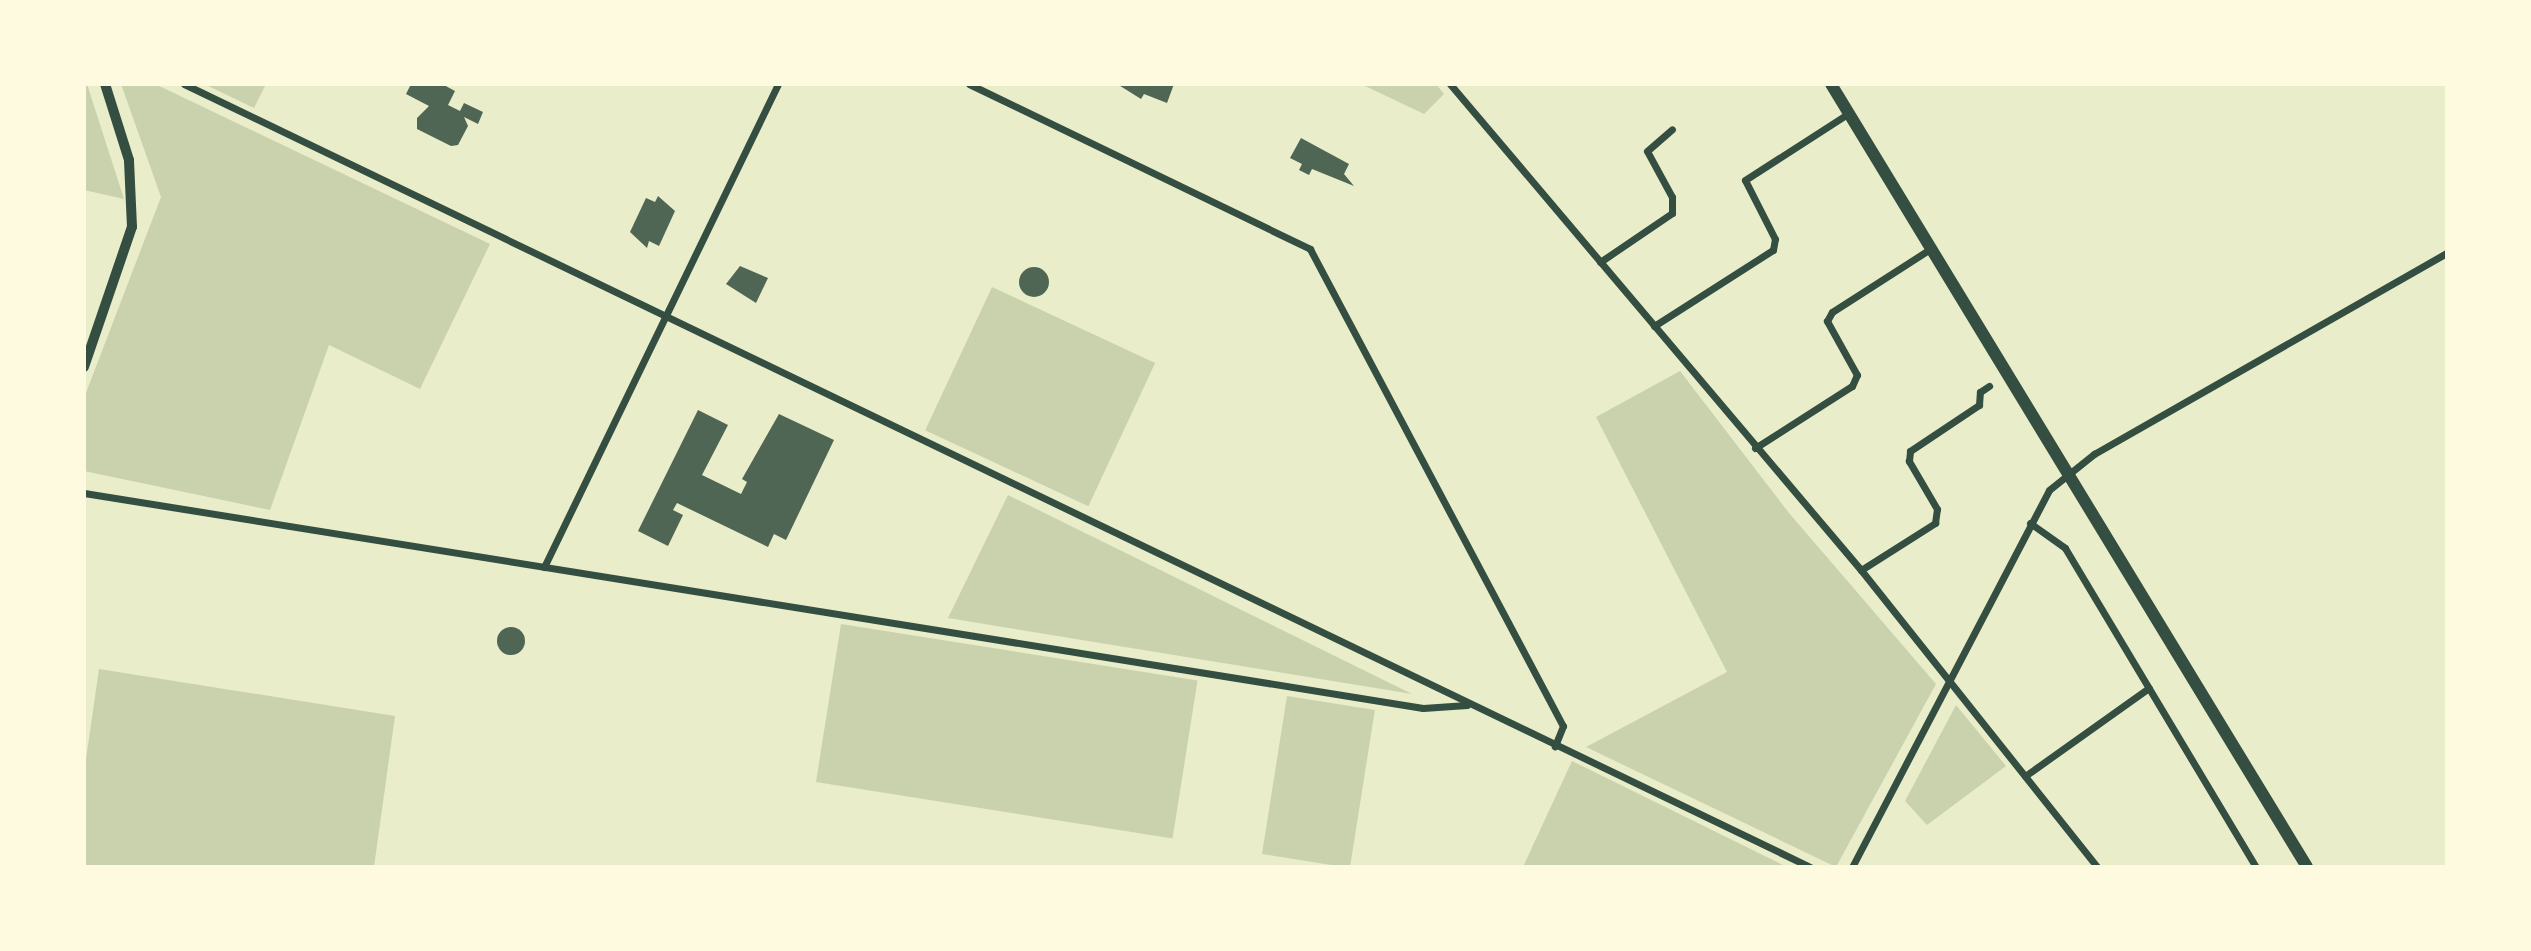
<!DOCTYPE html>
<style>
body{margin:0}
#map{position:relative;width:2531px;height:951px;overflow:hidden;background:#e9edc9;font-family:"Golos Text",sans-serif}
div>[style]{position:absolute}
.green>*{inset:0;background:#cad2ad;transform-origin:0 0}
.building>*{inset:0;background:#4f6655}
.round{border-radius:50%}
.minor>*{height:7px;margin:-3.5px;padding:0 3.5px;transform-origin:3.5px;border-radius:3.5px;background:#344e41}
.tertiary>*{height:10px;margin:-5px;padding:0 5px;transform-origin:5px;border-radius:5px;background:#344e41}
.secondary>*{height:12px;margin:-6px;padding:0 6px;transform-origin:6px;border-radius:6px;background:#344e41}
span{translate:-50% -50%;white-space:nowrap;text-align:center;line-height:1.15;-webkit-text-stroke:5px #fefae0;paint-order:stroke}
.frame{position:absolute;inset:0;border:86px solid #fefae0;pointer-events:none}
</style>
<div id="map">
<div class="green">
<div style="clip-path:polygon(84px 84px,87px 84px,124px 199px,84px 190px)"></div>
<div style="clip-path:polygon(121px 84px,155px 84px,490px 244px,420px 389px,329px 345px,270px 510px,84px 471px,84px 398px,161px 197px)"></div>
<div style="clip-path:polygon(204px 84px,266px 84px,254px 108px)"></div>
<div style="clip-path:polygon(1361px 84px,1436px 84px,1444px 94px,1424px 114px)"></div>
<div style="left:992px;top:287px;width:180px;height:158px;rotate:25deg"></div>
<div style="clip-path:polygon(1680px 371px,1789px 513px,1936px 684px,1836px 867px,1586px 747px,1727px 672px,1596px 417px)"></div>
<div style="clip-path:polygon(1008px 495px,1412px 694px,948px 618px)"></div>
<div style="left:841px;top:624px;width:361px;height:160px;rotate:9deg"></div>
<div style="clip-path:polygon(99px 669px,395px 716px,374px 867px,84px 867px,84px 773px)"></div>
<div style="left:1287px;top:696px;width:89px;height:160px;rotate:9deg"></div>
<div style="clip-path:polygon(1956px 705px,2006px 766px,1927px 825px,1905px 801px)"></div>
<div style="clip-path:polygon(1572px 761px,1787px 867px,1523px 867px)"></div>
</div>
<div class="building">
<div style="clip-path:polygon(411px 84px,442px 84px,455px 91px,448px 105px,460px 111px,464px 103px,483px 112px,478px 124px,464px 117px,468px 126px,458px 145px,451px 146px,417px 129px,417px 118px,429px 106px,406px 94px)"></div>
<div style="clip-path:polygon(1117px 84px,1165px 86px,1174px 84px,1167px 103px,1144px 94px,1141px 99px)"></div>
<div style="clip-path:polygon(1301px 138px,1349px 164px,1344px 174px,1354px 186px,1312px 169px,1309px 175px,1299px 170px,1302px 164px,1290px 158px)"></div>
<div style="clip-path:polygon(658px 196px,675px 211px,659px 246px,649px 241px,647px 248px,630px 232px,646px 198px,655px 202px)"></div>
<div style="clip-path:polygon(740px 266px,768px 278px,756px 303px,726px 284px)"></div>
<div class="round" style="left:1019px;top:267px;width:30px;height:30px"></div>
<div style="clip-path:polygon(698px 410px,728px 425px,702px 475px,741px 494px,747px 482px,742px 479px,779px 414px,834px 440px,786px 540px,774px 534px,768px 547px,677px 503px,673px 510px,683px 515px,668px 546px,638px 531px)"></div>
<div class="round" style="left:497px;top:627px;width:28px;height:28px"></div>
</div>
<div class="minor">
<div style="left:184px;top:84px;width:1805px;rotate:25.71deg"></div>
<div style="left:969px;top:84px;width:379px;rotate:25.8deg"></div>
<div style="left:1310px;top:249px;width:540px;rotate:62.06deg"></div>
<div style="left:1563px;top:726px;width:22px;rotate:112deg"></div>
<div style="left:1450px;top:84px;width:636px;rotate:49.78deg"></div>
<div style="left:1861px;top:570px;width:379px;rotate:51.5deg"></div>
<div style="left:1600px;top:262px;width:87px;rotate:-34.2deg"></div>
<div style="left:1672px;top:213px;width:16px;rotate:-90deg"></div>
<div style="left:1672px;top:197px;width:52px;rotate:-118.5deg"></div>
<div style="left:1647px;top:151px;width:33px;rotate:-41deg"></div>
<div style="left:1654px;top:326px;width:141px;rotate:-32.6deg"></div>
<div style="left:1773px;top:250px;width:11px;rotate:-80deg"></div>
<div style="left:1775px;top:239px;width:66px;rotate:-117deg"></div>
<div style="left:1745px;top:180px;width:124px;rotate:-32.8deg"></div>
<div style="left:1755px;top:448px;width:115px;rotate:-32.6deg"></div>
<div style="left:1852px;top:386px;width:12px;rotate:-66deg"></div>
<div style="left:1857px;top:375px;width:62px;rotate:-119.1deg"></div>
<div style="left:1827px;top:321px;width:10px;rotate:-61deg"></div>
<div style="left:1832px;top:312px;width:117px;rotate:-32.7deg"></div>
<div style="left:84px;top:493px;width:1356px;rotate:9.12deg"></div>
<div style="left:1423px;top:708px;width:44px;rotate:-3.9deg"></div>
<div style="left:2030px;top:523px;width:43px;rotate:35.5deg"></div>
<div style="left:2065px;top:548px;width:372px;rotate:59.1deg"></div>
<div style="left:544px;top:567px;width:537px;rotate:-64.15deg"></div>
<div style="left:1861px;top:570px;width:88px;rotate:-32.4deg"></div>
<div style="left:1935px;top:523px;width:14px;rotate:-82deg"></div>
<div style="left:1937px;top:509px;width:56px;rotate:-120.3deg"></div>
<div style="left:1909px;top:461px;width:10px;rotate:-84deg"></div>
<div style="left:1910px;top:451px;width:83px;rotate:-33.7deg"></div>
<div style="left:1979px;top:405px;width:13px;rotate:-86deg"></div>
<div style="left:1980px;top:392px;width:11px;rotate:-34deg"></div>
<div style="left:2025px;top:776px;width:152px;rotate:-35.4deg"></div>
<div style="left:1852px;top:867px;width:425px;rotate:-62.4deg"></div>
<div style="left:2049px;top:490px;width:58px;rotate:-38.7deg"></div>
<div style="left:2094px;top:454px;width:406px;rotate:-29.7deg"></div>
</div>
<div class="tertiary">
<div style="left:84px;top:367px;width:148px;rotate:-71.1deg"></div>
<div style="left:132px;top:227px;width:67px;rotate:-92.6deg"></div>
<div style="left:129px;top:160px;width:80px;rotate:-107.5deg"></div>
</div>
<div class="secondary">
<div style="left:1831px;top:84px;width:916px;rotate:58.7deg"></div>
</div>
<div class="frame"></div>
</div>
